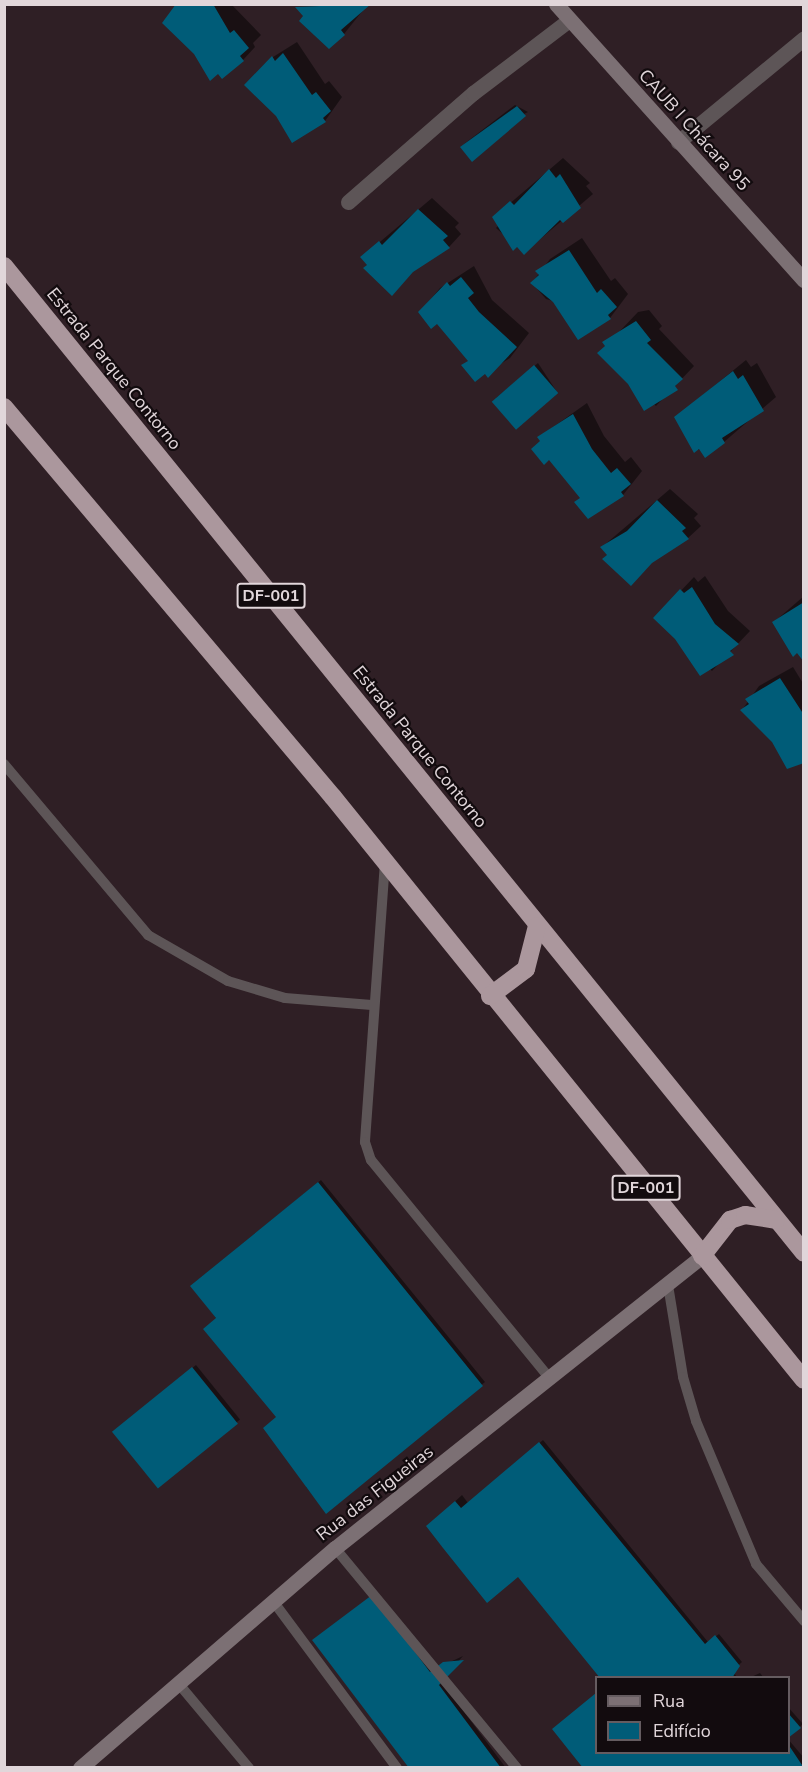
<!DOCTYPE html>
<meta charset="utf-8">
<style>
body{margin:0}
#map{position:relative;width:808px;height:1772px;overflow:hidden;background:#2f1f25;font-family:"Nunito Sans",sans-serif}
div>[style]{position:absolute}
.shadow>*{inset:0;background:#0007;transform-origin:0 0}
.building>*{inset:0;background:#005c78;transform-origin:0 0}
.lane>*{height:10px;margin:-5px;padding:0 5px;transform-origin:5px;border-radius:5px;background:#5d5557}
.street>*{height:15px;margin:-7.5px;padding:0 7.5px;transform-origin:7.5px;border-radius:7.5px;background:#5d5557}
.secondary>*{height:15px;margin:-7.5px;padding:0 7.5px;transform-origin:7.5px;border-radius:7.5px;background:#7c7074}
.highway>*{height:18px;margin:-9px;padding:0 9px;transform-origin:9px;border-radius:9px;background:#ab979d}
span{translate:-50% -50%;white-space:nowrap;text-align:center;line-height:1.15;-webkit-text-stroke:4.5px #120b0e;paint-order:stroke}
.shield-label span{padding:2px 4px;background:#120b0e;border:2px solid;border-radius:4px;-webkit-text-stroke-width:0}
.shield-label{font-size:16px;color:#e1d6da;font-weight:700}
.street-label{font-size:18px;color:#e1d6da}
.frame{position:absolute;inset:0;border:6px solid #e1d6da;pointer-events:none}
.legend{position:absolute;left:595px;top:1676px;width:195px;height:78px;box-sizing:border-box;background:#120b0e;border:2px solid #655c60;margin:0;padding:8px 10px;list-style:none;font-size:18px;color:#e1d6da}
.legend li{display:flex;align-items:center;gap:12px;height:30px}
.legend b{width:30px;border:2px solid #655c60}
</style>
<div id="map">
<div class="shadow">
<div style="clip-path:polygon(181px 4px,231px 4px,261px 35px,253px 43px,255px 47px,243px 60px)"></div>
<div style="clip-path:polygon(368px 4px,344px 34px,305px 16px,297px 7px)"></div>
<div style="clip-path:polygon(297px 42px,325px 84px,329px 81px,342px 97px,325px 121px,277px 116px,273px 57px)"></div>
<div style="clip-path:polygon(515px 105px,528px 112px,464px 144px)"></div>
<div style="clip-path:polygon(563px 158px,590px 183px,586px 186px,593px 194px,524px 253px,496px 228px,500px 224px,494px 217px)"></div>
<div style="clip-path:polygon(432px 198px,459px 223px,455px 227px,461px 234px,449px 247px,369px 265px,362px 257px)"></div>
<div style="clip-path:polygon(582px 238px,611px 281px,615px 278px,628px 294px,610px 318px,546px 299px,532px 283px,550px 259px)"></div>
<div style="clip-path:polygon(474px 266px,492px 300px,529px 333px,510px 358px,475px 380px,469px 360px,437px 322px,420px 312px,440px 288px)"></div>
<div style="clip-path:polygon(649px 310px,662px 326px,659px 329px,694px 366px,656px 406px,599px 353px,638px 312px)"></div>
<div style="clip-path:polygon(746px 360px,751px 367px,757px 363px,776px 397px,724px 442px,694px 451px,676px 417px)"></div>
<div style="clip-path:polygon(538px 363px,557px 392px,496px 398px)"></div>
<div style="clip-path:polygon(587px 403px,604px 436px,625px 462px,631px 457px,642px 471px,623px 495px,581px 498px,539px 437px)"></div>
<div style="clip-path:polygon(670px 489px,698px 514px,694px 518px,701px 526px,688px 538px,608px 554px,602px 547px)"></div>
<div style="clip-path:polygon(705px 576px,728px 611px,750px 631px,712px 671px,655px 618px,694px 577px,698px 582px)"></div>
<div style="clip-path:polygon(804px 596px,804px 659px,774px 622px)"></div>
<div style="clip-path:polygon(793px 667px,804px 685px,804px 761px,742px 710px,759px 686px)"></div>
<div style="clip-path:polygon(321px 1180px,485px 1382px,326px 1512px,306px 1487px,310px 1483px,278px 1417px,194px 1283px)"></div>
<div style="left:196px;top:1365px;width:70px;height:102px;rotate:51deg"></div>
<div style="clip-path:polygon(543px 1440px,708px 1642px,719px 1634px,742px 1662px,732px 1671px,738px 1678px,602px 1678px,518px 1575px,435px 1520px,462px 1495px,468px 1503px)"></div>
<div style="clip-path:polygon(375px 1594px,433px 1670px,463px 1656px,441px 1681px,506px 1768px,411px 1768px)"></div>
<div style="clip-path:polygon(760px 1673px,764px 1678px,749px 1678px)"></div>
<div style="clip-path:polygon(596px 1695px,596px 1752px,788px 1752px,788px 1739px,804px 1758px,804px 1768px,585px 1768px,557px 1726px)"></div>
<div style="clip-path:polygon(788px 1707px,803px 1724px,788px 1737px)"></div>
</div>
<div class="building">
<div style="clip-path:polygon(176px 4px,213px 4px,230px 33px,234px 30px,249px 48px,240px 56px,244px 61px,222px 79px,218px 74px,210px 81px,194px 54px,162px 23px)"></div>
<div style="clip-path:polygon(371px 4px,341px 30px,345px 35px,329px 49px,299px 21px,303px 16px,295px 7px)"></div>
<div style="clip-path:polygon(283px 53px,312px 95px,316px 92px,331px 111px,323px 118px,326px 122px,292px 143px,276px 116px,244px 85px,272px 56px,275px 61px)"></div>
<div style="clip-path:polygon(517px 106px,526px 116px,472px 162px,460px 147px)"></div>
<div style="clip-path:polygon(549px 169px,556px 178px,560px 174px,581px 208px,563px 223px,560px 220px,524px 255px,517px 247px,513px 251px,492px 217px,510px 201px,514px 205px)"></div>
<div style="clip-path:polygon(418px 209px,448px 236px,443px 240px,450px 248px,413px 272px,392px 296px,363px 268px,367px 265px,360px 257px,379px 241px,382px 245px)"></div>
<div style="clip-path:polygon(569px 250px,597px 293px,601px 289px,617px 307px,608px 315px,611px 319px,578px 340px,553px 302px,530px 283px,539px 275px,535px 271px)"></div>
<div style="clip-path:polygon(461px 277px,474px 293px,468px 298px,479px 312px,517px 347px,488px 378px,485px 374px,475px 382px,461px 365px,468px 361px,437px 324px,431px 329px,418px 312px,447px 282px,450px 286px)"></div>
<div style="clip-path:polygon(636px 321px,651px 340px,647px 343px,683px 379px,675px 386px,678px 390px,644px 411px,628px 384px,597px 353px,605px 346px,602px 342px)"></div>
<div style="left:534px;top:365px;width:37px;height:56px;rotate:49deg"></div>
<div style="clip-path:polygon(733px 371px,738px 379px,743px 375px,764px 411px,722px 438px,725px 443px,705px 458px,699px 449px,694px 453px,674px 417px)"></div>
<div style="clip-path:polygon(573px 414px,592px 449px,611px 473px,617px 468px,631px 484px,621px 492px,624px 496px,588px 519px,574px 502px,580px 498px,549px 460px,544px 465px,531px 449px,540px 441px,537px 437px)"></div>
<div style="clip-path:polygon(657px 500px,686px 528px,682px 531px,689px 539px,652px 563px,631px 586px,602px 559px,607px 555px,600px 547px,627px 531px)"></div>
<div style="clip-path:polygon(692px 587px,715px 624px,739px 644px,730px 651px,734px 655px,700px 676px,675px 639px,653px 618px,680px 589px,684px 593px)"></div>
<div style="clip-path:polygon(804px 602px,804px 662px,797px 653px,793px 657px,772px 622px)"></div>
<div style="clip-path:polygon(780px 678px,804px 715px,804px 763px,787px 769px,772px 742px,740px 710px,749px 704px,745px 699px)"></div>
<div style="clip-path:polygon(318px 1182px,483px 1386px,326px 1514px,263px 1428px,276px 1417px,203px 1329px,216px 1318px,190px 1286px)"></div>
<div style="left:192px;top:1367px;width:73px;height:103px;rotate:51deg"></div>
<div style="clip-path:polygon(539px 1442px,705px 1644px,715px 1635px,740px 1666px,732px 1678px,600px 1678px,518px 1577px,487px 1603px,443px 1548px,426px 1526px,455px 1501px,461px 1508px)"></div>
<div style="clip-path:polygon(372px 1595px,430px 1672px,443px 1662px,464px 1660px,439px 1685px,501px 1768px,409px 1768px,312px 1640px)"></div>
<div style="clip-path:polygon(596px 1693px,596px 1752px,788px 1752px,788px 1744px,804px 1768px,583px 1768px,552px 1729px)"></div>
<div style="clip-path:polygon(788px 1713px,801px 1728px,788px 1738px)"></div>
</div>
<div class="lane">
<div style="left:4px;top:764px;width:224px;rotate:49.9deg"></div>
<div style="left:148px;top:935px;width:92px;rotate:29.9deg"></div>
<div style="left:228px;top:981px;width:59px;rotate:16.6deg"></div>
<div style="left:285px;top:998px;width:87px;rotate:4.6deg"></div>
<div style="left:385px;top:862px;width:281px;rotate:94.1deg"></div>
<div style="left:365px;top:1142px;width:19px;rotate:72deg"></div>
<div style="left:371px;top:1160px;width:284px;rotate:50.7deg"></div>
<div style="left:668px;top:1285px;width:93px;rotate:80.7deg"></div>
<div style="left:683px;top:1377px;width:46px;rotate:73.5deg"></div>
<div style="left:696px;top:1421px;width:155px;rotate:67.2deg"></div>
<div style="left:756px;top:1564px;width:75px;rotate:49.9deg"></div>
<div style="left:335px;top:1548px;width:286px;rotate:50.4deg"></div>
<div style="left:273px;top:1601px;width:208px;rotate:53.4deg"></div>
<div style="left:178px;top:1683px;width:111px;rotate:50.1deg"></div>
</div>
<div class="street">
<div style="left:678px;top:142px;width:163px;rotate:-39.5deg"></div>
<div style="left:348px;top:202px;width:166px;rotate:-41.1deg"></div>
<div style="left:473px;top:93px;width:121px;rotate:-37.2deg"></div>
</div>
<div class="secondary">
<div style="left:556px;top:4px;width:371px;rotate:48.1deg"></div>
<div style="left:80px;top:1768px;width:337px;rotate:-40.8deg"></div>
<div style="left:335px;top:1548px;width:469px;rotate:-38.5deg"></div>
</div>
<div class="highway">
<div style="left:4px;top:266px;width:1270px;rotate:50.97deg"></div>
<div style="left:4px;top:407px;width:510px;rotate:49.85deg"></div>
<div style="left:333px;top:797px;width:749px;rotate:51.07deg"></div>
<div style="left:490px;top:996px;width:45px;rotate:-36.9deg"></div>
<div style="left:526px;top:969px;width:44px;rotate:-75.7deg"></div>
<div style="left:702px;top:1256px;width:46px;rotate:-52.1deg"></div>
<div style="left:730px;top:1220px;width:16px;rotate:-18deg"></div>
<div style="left:745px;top:1215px;width:31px;rotate:9deg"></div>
</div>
<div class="shield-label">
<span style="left:271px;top:596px">DF-001</span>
<span style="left:646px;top:1188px">DF-001</span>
</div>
<div class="street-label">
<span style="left:694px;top:130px;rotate:48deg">CAUB I Chácara 95</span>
<span style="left:114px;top:369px;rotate:51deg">Estrada Parque Contorno</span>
<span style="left:420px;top:747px;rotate:51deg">Estrada Parque Contorno</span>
<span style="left:375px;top:1493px;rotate:-38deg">Rua das Figueiras</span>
</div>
<div class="frame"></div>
<ul class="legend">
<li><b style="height:8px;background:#7c7074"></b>Rua</li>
<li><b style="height:16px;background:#005c78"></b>Edifício</li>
</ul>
</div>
